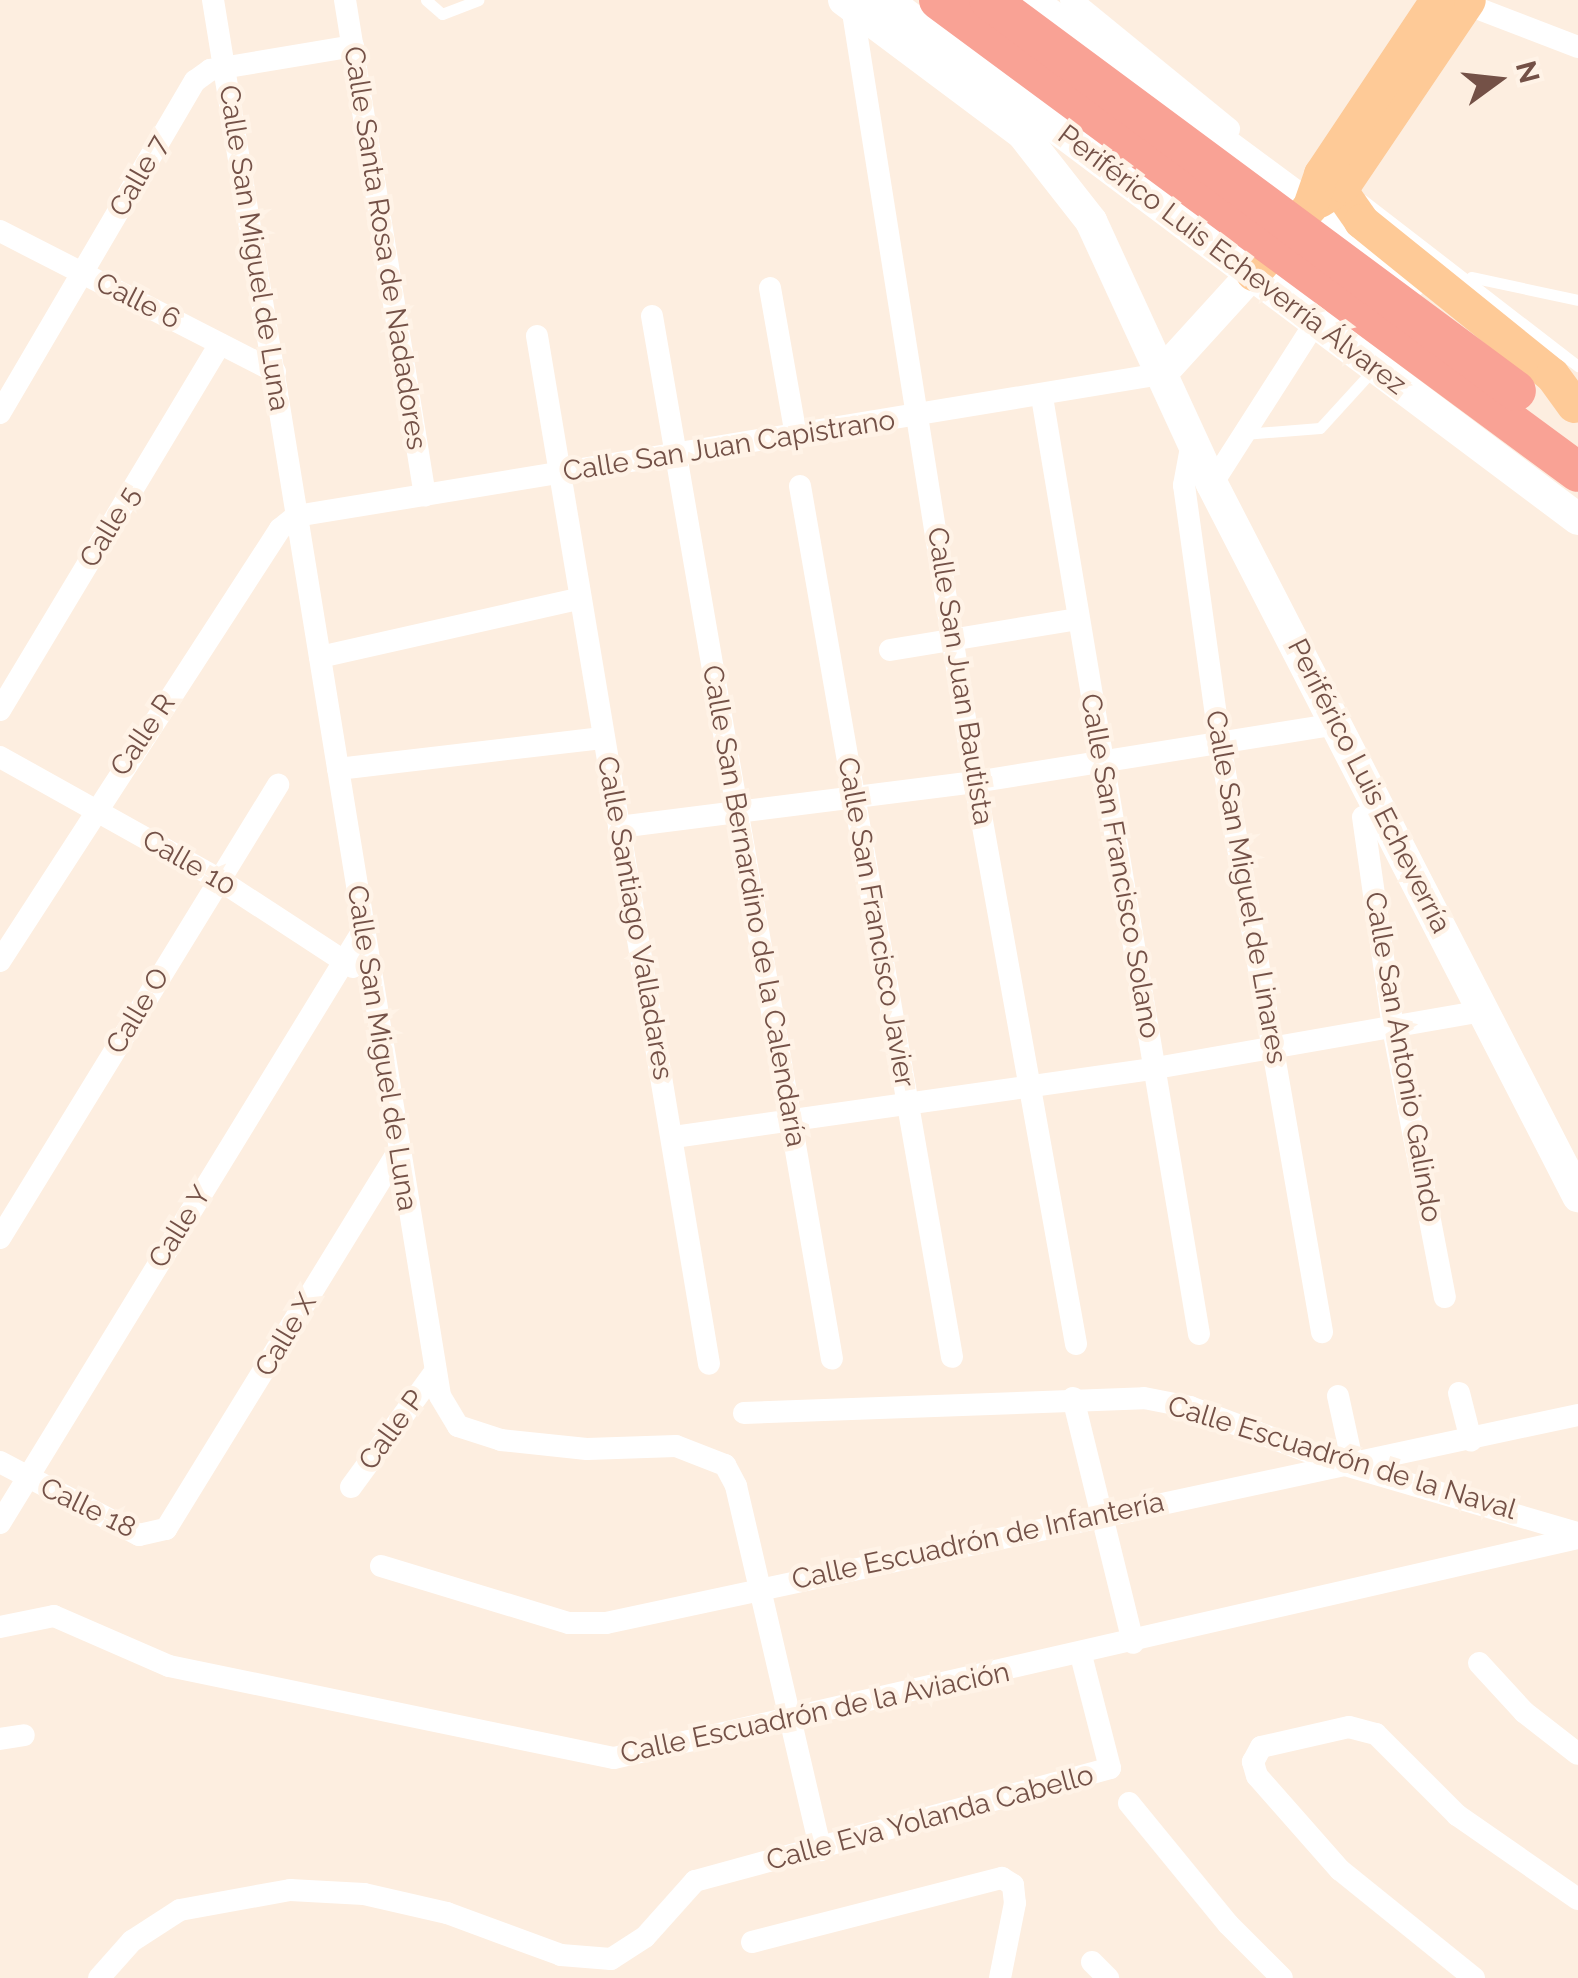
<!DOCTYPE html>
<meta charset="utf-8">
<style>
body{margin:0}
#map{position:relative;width:1578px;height:1978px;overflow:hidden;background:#fdeee0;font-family:Raleway,sans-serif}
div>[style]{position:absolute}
.lane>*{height:11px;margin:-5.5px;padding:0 5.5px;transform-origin:5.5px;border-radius:5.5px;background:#fff}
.street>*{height:22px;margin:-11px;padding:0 11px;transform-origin:11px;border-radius:11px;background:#fff}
.secondary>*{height:32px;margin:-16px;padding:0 16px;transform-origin:16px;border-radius:16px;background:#fff}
.primary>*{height:35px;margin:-17.5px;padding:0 17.5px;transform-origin:17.5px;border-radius:17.5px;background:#feca97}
.highway>*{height:40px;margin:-20px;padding:0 20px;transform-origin:20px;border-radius:20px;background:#f9a295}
span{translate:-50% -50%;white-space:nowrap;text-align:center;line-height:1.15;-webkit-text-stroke:9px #fff3e7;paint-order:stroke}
.street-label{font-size:28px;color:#745147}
.north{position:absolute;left:1448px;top:30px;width:100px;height:100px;-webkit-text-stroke:8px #fff3e7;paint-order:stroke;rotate:75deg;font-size:28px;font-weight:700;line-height:40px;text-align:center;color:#745147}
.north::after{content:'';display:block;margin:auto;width:35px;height:45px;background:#745147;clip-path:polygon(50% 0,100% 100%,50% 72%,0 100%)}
</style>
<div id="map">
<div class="lane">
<div style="left:426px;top:0;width:21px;rotate:41deg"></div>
<div style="left:442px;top:14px;width:39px;rotate:-21deg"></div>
<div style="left:1363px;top:200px;width:272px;rotate:37.7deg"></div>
<div style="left:1471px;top:277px;width:109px;rotate:12.1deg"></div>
<div style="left:1244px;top:434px;width:76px;rotate:-4.5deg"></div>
<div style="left:1320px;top:428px;width:79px;rotate:-47.6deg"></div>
</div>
<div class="street">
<div style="left:213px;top:0;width:1414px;rotate:80.76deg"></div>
<div style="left:440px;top:1396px;width:35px;rotate:59deg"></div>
<div style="left:458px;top:1426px;width:45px;rotate:18deg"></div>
<div style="left:501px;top:1440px;width:86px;rotate:6deg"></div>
<div style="left:587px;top:1449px;width:89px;rotate:-1.9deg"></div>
<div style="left:676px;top:1446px;width:53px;rotate:21.2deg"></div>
<div style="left:725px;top:1465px;width:24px;rotate:62deg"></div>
<div style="left:736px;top:1486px;width:374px;rotate:76.9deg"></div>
<div style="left:345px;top:0;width:502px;rotate:80.84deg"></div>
<div style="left:1071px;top:0;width:204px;rotate:39.2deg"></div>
<div style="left:1466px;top:4px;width:120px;rotate:21deg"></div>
<div style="left:852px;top:6px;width:786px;rotate:80.99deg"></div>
<div style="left:975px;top:782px;width:571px;rotate:79.81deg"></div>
<div style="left:0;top:231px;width:309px;rotate:27.1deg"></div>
<div style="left:770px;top:288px;width:149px;rotate:80deg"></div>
<div style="left:652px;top:316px;width:1058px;rotate:80.21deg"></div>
<div style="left:537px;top:336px;width:1042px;rotate:80.5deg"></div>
<div style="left:1042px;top:397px;width:950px;rotate:80.49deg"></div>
<div style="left:0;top:413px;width:385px;rotate:-59.6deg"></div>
<div style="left:195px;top:81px;width:19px;rotate:-36deg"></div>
<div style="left:210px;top:70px;width:145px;rotate:-9.5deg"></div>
<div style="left:1192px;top:442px;width:44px;rotate:100.5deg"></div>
<div style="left:1184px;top:485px;width:261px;rotate:82.1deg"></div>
<div style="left:1220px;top:744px;width:597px;rotate:80.16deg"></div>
<div style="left:1212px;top:484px;width:191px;rotate:-57.4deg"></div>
<div style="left:800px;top:486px;width:884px;rotate:80.1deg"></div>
<div style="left:890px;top:650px;width:191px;rotate:-9.4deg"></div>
<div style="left:320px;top:657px;width:263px;rotate:-12.7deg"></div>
<div style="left:0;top:710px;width:427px;rotate:-59deg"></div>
<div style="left:0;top:757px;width:250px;rotate:29.2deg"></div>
<div style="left:218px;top:879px;width:161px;rotate:33.1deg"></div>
<div style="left:338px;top:769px;width:266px;rotate:-6.7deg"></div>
<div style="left:1363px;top:817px;width:213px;rotate:81.9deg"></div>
<div style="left:1393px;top:1028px;width:274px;rotate:79.1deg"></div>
<div style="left:619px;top:827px;width:359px;rotate:-7.2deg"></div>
<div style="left:975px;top:782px;width:369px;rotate:-9.1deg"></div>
<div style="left:0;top:961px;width:515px;rotate:-57.05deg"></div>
<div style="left:280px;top:529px;width:21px;rotate:-39deg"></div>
<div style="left:296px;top:516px;width:877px;rotate:-9.32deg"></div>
<div style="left:674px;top:1137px;width:487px;rotate:-8.1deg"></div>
<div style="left:1156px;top:1068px;width:333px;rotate:-9.9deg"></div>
<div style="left:0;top:1238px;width:532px;rotate:-58.46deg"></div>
<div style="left:1459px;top:1393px;width:49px;rotate:75.7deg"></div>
<div style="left:1338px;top:1396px;width:66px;rotate:77.7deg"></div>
<div style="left:1073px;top:1398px;width:252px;rotate:76.2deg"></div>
<div style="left:744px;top:1413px;width:400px;rotate:-2.1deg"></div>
<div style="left:1144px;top:1398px;width:47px;rotate:11.1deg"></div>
<div style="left:1190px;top:1407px;width:158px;rotate:20.7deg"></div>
<div style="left:1338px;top:1463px;width:250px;rotate:16.3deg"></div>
<div style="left:0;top:1462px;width:157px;rotate:27.7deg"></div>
<div style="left:139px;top:1535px;width:28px;rotate:-13deg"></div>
<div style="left:166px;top:1529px;width:444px;rotate:-58.4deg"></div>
<div style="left:351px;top:1487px;width:141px;rotate:-53.9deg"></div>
<div style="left:0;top:1523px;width:693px;rotate:-58.51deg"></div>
<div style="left:381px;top:1566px;width:196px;rotate:16.9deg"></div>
<div style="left:569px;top:1623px;width:37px"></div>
<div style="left:606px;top:1623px;width:994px;rotate:-12.08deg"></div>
<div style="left:0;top:1627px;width:55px;rotate:-11.5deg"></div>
<div style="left:54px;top:1616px;width:125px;rotate:23.5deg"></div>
<div style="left:169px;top:1666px;width:454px;rotate:11.7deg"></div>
<div style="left:614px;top:1758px;width:989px;rotate:-12.86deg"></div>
<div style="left:1479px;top:1663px;width:67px;rotate:47.4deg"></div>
<div style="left:1524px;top:1712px;width:68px;rotate:37.9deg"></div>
<div style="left:0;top:1739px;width:24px;rotate:-9deg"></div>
<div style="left:1129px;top:1803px;width:156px;rotate:50.7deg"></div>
<div style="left:1228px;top:1924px;width:76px;rotate:45deg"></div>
<div style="left:752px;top:1942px;width:258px;rotate:-14.4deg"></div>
<div style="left:1002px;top:1878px;width:13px;rotate:32deg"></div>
<div style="left:1013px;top:1885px;width:18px;rotate:84deg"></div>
<div style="left:1015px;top:1903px;width:76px;rotate:101.3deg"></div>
<div style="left:1092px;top:1962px;width:23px;rotate:45deg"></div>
<div style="left:99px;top:1978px;width:50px;rotate:-48.3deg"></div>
<div style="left:132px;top:1941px;width:57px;rotate:-32.9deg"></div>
<div style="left:180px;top:1910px;width:112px;rotate:-10.3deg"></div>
<div style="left:290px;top:1890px;width:74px;rotate:3.1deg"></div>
<div style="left:364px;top:1894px;width:85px;rotate:12.9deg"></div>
<div style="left:447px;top:1913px;width:121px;rotate:20.2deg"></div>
<div style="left:561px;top:1955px;width:50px;rotate:4.6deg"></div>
<div style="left:611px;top:1959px;width:40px;rotate:-32.9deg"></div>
<div style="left:645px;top:1937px;width:75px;rotate:-48.2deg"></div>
<div style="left:695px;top:1881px;width:430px;rotate:-15.2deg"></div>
<div style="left:1110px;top:1768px;width:117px;rotate:-104.4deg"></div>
<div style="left:1474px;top:1978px;width:172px;rotate:-141.1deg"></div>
<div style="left:1340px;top:1870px;width:125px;rotate:-131.4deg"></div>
<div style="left:1257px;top:1776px;width:15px;rotate:-106deg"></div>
<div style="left:1253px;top:1762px;width:17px;rotate:-62deg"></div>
<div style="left:1261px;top:1747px;width:90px;rotate:-12.8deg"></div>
<div style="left:1349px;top:1727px;width:28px;rotate:15deg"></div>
<div style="left:1376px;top:1734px;width:115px;rotate:45deg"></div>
<div style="left:1457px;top:1815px;width:147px;rotate:34.8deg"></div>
</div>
<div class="secondary">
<div style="left:844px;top:0;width:222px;rotate:36.8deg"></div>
<div style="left:1022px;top:133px;width:112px;rotate:51.9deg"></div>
<div style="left:1091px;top:221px;width:289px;rotate:65.3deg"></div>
<div style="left:1212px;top:484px;width:801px;rotate:62.79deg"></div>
<div style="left:886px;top:0;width:865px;rotate:36.87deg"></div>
<div style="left:1030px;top:0;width:474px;rotate:36.5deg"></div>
<div style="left:1161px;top:374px;width:137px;rotate:-47.7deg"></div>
</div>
<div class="primary">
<div style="left:1339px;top:189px;width:39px;rotate:55deg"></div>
<div style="left:1361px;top:221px;width:245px;rotate:38.9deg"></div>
<div style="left:1552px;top:375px;width:37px;rotate:54deg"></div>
<div style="left:1319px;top:200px;width:28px;rotate:-32deg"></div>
<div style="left:1343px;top:185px;width:223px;rotate:-56deg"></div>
<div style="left:1253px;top:273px;width:88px;rotate:-49.6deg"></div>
<div style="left:1310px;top:206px;width:34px;rotate:-71deg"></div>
<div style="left:1321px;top:174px;width:209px;rotate:-56.3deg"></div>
</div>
<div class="highway">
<div style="left:939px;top:0;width:794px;rotate:36.45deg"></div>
<div style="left:989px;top:0;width:656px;rotate:36.57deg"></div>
</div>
<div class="street-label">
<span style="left:139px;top:176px;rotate:-60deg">Calle 7</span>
<span style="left:254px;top:248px;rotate:81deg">Calle San Miguel de Luna</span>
<span style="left:385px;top:248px;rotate:81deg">Calle Santa Rosa de Nadadores</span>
<span style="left:1232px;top:260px;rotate:37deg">Periférico Luis Echeverría Álvarez</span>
<span style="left:138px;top:301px;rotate:27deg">Calle 6</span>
<span style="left:729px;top:446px;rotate:-9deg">Calle San Juan Capistrano</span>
<span style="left:110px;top:527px;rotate:-59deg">Calle 5</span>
<span style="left:960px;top:676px;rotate:81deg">Calle San Juan Bautista</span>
<span style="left:143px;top:735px;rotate:-56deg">Calle R</span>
<span style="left:1369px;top:786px;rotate:63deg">Periférico Luis Echeverría</span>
<span style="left:189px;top:863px;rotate:30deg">Calle 10</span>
<span style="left:1120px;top:866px;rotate:80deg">Calle San Francisco Solano</span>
<span style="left:1246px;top:887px;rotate:80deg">Calle San Miguel de Linares</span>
<span style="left:754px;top:906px;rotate:80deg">Calle San Bernardino de la Calendaría</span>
<span style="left:635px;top:918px;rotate:80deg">Calle Santiago Valladares</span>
<span style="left:876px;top:922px;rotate:80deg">Calle San Francisco Javier</span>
<span style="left:138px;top:1011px;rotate:-59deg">Calle O</span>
<span style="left:382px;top:1048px;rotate:81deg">Calle San Miguel de Luna</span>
<span style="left:1403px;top:1057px;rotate:80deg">Calle San Antonio Galindo</span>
<span style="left:180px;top:1227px;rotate:-58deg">Calle Y</span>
<span style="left:286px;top:1335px;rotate:-59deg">Calle X</span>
<span style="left:392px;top:1430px;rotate:-54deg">Calle P</span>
<span style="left:1342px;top:1458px;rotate:17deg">Calle Escuadrón de la Naval</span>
<span style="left:88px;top:1508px;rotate:26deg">Calle 18</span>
<span style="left:978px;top:1541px;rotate:-12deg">Calle Escuadrón de Infantería</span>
<span style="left:815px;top:1713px;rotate:-12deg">Calle Escuadrón de la Aviación</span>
<span style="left:930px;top:1818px;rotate:-15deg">Calle Eva Yolanda Cabello</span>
</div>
<div class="north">N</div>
</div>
